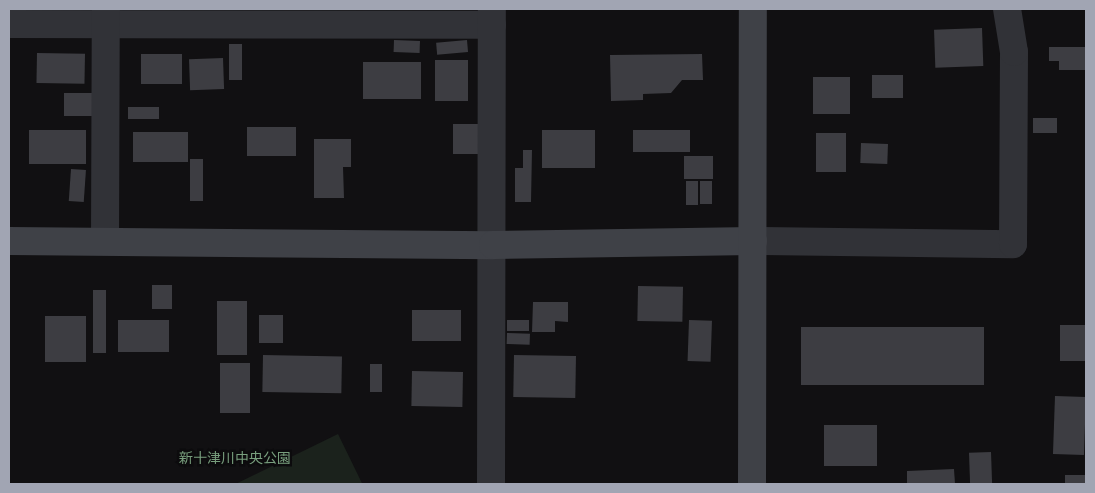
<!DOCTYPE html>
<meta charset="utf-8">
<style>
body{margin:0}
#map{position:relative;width:1095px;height:493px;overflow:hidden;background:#111012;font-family:"Varela Round","Noto Sans JP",sans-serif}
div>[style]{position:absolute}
.green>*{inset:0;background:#1b221c;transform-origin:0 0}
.building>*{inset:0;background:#3d3d42;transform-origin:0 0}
.street>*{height:28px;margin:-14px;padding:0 14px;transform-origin:14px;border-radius:14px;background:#313237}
.secondary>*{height:28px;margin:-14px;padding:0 14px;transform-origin:14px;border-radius:14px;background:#3f4147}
span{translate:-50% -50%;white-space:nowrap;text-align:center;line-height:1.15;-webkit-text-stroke:5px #0c0b0d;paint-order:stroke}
.park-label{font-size:14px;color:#789e7d}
.frame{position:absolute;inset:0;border:10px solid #a1a5b3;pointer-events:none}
</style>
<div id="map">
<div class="green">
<div style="left:338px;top:434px;width:55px;height:230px;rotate:64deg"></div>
</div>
<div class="building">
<div style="left:982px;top:28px;width:38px;height:48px;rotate:88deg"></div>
<div style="left:394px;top:40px;width:26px;height:12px;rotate:2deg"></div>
<div style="left:467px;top:40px;width:12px;height:31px;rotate:85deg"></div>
<div style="left:229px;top:44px;width:13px;height:36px"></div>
<div style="clip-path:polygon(1049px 47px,1086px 47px,1086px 70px,1059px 70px,1059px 61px,1049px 61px)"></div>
<div style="left:37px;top:53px;width:48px;height:30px;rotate:1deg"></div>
<div style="left:141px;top:54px;width:41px;height:30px"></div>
<div style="clip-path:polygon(702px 54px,703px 80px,682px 80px,671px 93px,643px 94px,643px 100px,611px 101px,610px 55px)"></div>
<div style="left:223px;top:58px;width:31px;height:34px;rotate:88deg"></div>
<div style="left:435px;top:60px;width:33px;height:41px"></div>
<div style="left:421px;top:62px;width:37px;height:58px;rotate:90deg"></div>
<div style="left:903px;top:75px;width:23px;height:31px;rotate:90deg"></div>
<div style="left:813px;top:77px;width:37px;height:37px"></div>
<div style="left:93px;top:93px;width:23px;height:29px;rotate:90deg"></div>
<div style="left:128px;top:107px;width:31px;height:12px"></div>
<div style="left:1057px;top:118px;width:15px;height:24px;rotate:90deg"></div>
<div style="left:453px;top:124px;width:26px;height:30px"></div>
<div style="left:247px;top:127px;width:49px;height:29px"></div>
<div style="left:29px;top:130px;width:57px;height:34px"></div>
<div style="left:542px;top:130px;width:53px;height:38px"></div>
<div style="left:633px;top:130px;width:57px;height:22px"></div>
<div style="left:133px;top:132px;width:55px;height:30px"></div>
<div style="left:816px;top:133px;width:30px;height:39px"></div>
<div style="clip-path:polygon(314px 139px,351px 139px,351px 167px,343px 167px,344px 198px,314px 198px)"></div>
<div style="left:861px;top:143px;width:27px;height:20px;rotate:2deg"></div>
<div style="clip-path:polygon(523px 150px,532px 150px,531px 202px,515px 202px,515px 168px,523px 168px)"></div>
<div style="left:713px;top:156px;width:23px;height:29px;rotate:90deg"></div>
<div style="left:190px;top:159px;width:13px;height:42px"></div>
<div style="left:71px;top:169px;width:15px;height:32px;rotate:4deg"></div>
<div style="left:698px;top:181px;width:24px;height:12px;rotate:90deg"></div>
<div style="left:700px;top:181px;width:12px;height:23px"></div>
<div style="left:152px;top:285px;width:20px;height:24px"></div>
<div style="left:638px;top:286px;width:45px;height:35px;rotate:1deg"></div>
<div style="left:93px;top:290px;width:13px;height:63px"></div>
<div style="left:217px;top:301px;width:30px;height:54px"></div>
<div style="clip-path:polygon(533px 302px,568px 302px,568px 322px,555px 321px,555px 332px,532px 332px)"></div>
<div style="left:412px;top:310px;width:49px;height:31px"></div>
<div style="left:283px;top:315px;width:28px;height:24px;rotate:90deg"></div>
<div style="left:45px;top:316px;width:41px;height:46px"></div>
<div style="left:118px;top:320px;width:51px;height:32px"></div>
<div style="left:507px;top:320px;width:22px;height:11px"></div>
<div style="left:689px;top:320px;width:23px;height:41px;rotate:2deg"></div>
<div style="left:1086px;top:325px;width:36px;height:26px;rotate:90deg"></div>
<div style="left:801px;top:327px;width:183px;height:58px"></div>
<div style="left:507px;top:333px;width:23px;height:11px;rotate:2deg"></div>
<div style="left:263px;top:355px;width:79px;height:37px;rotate:1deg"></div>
<div style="left:514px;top:355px;width:62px;height:42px;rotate:1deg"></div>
<div style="left:220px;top:363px;width:30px;height:50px"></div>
<div style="left:370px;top:364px;width:12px;height:28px"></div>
<div style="left:412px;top:371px;width:51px;height:35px;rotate:1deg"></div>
<div style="left:1055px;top:396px;width:31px;height:58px;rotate:2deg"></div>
<div style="left:877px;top:425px;width:41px;height:53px;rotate:90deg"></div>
<div style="left:991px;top:452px;width:32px;height:22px;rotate:88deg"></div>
<div style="clip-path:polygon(954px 469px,955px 484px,907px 484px,907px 471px)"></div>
<div style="left:1086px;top:475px;width:9px;height:21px;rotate:90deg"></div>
</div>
<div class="street">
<div style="left:9px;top:24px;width:483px;rotate:0.1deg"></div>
<div style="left:105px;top:240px;width:231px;rotate:-89.8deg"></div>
<div style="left:753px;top:241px;width:260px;rotate:0.7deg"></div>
<div style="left:1013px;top:244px;width:192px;rotate:-89.7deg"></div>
<div style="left:1014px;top:52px;width:44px;rotate:-99.2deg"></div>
<div style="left:491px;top:484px;width:475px;rotate:-89.9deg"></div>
</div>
<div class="secondary">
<div style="left:9px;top:241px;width:484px;rotate:0.5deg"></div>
<div style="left:493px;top:245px;width:260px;rotate:-0.9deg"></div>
<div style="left:752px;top:484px;width:475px;rotate:-89.9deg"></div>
</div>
<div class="park-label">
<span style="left:235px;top:459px">新十津川中央公園</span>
</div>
<div class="frame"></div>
</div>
